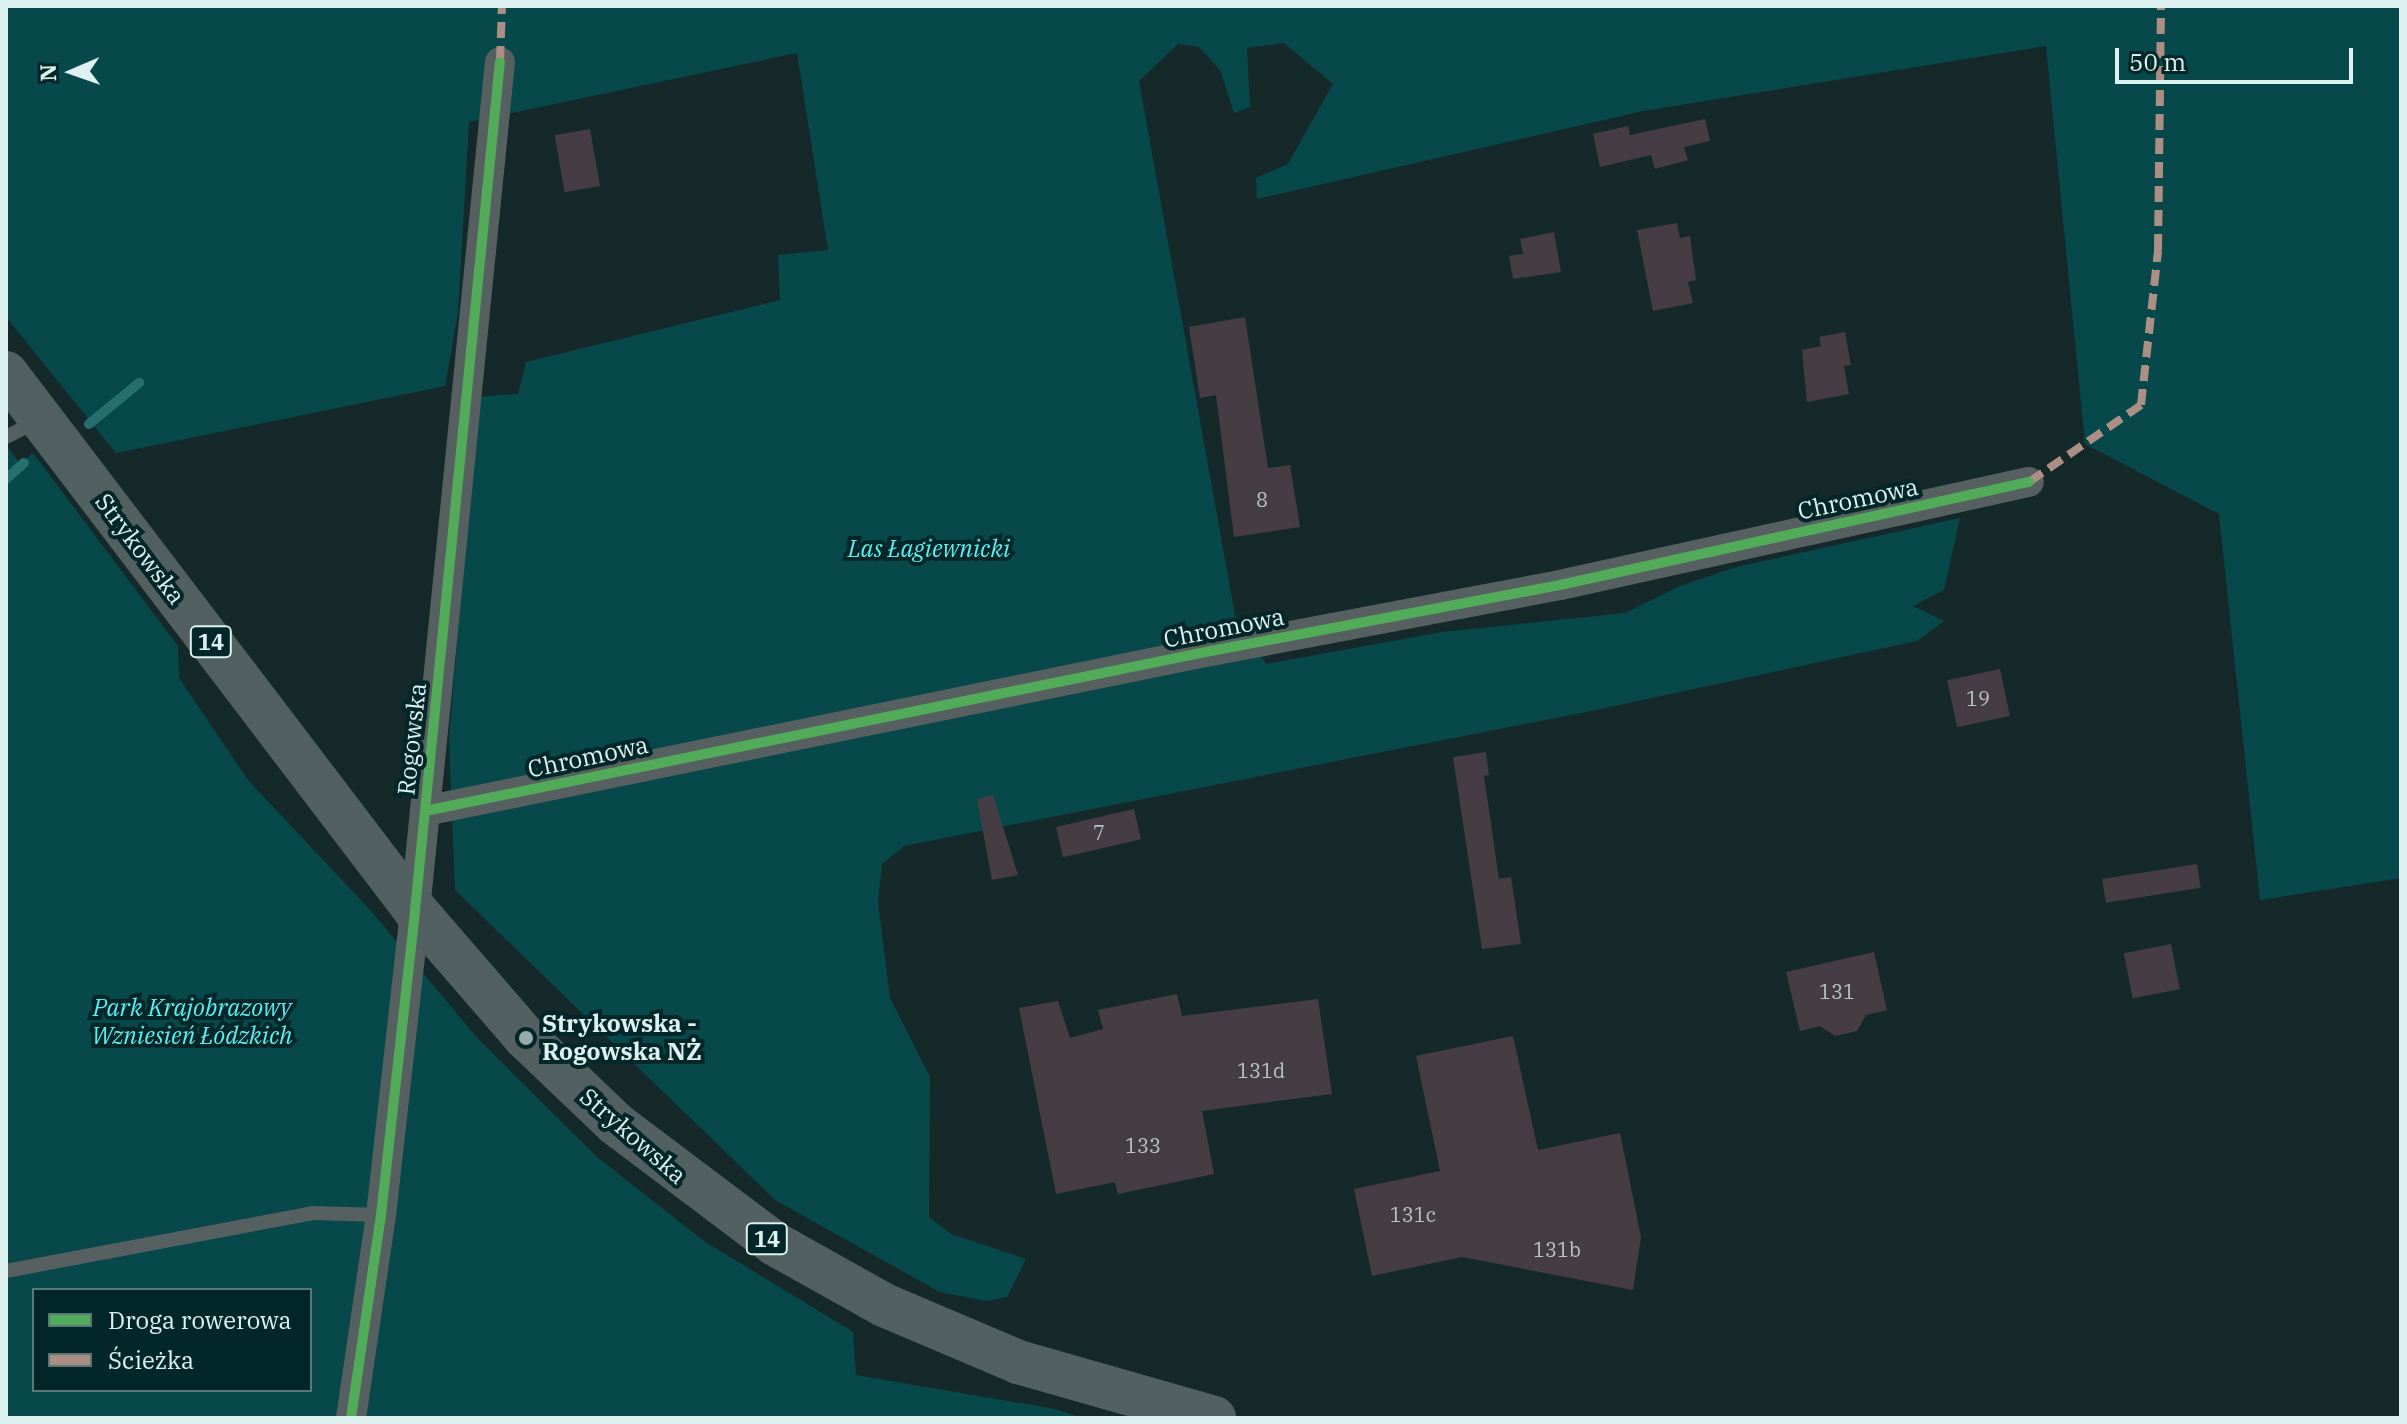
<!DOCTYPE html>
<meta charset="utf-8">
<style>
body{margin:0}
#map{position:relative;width:2407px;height:1424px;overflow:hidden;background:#16292a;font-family:"IBM Plex Serif",serif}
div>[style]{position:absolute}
.green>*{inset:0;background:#07494b}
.stream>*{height:10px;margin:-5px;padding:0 5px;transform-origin:5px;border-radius:5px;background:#266e70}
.building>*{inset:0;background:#453d43;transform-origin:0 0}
.lane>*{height:14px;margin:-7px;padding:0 7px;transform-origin:7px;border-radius:7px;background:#576060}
.street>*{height:30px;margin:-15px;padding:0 15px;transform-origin:15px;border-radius:15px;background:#576060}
.primary>*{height:44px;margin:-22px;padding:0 22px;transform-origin:22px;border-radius:22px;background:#526061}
.quiet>*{height:8px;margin-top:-4px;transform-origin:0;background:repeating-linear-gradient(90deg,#ac8f84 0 16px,transparent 0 24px)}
.cycleway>*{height:10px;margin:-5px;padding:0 5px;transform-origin:5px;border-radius:5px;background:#51ab58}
.dots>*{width:22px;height:22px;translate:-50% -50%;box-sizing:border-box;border:4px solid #032728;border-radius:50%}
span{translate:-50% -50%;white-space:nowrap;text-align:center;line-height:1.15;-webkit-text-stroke:8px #032728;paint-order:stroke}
.number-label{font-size:20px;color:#b8c4c6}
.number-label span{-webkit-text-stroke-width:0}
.shield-label span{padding:2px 6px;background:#032728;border:2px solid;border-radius:6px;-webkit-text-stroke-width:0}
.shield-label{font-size:22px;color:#def1f1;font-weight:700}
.street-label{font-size:24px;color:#def1f1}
.park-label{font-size:24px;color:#5dedf1;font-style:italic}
.poi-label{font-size:24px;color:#def1f1;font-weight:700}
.left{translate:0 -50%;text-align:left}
.frame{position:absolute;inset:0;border:8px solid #def1f1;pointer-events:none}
.legend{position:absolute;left:32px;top:1288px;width:280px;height:104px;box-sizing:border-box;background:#032728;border:2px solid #5b7878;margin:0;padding:10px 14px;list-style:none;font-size:24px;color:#def1f1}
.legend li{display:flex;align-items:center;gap:16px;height:40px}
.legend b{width:40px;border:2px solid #5b7878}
.north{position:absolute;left:32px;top:32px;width:80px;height:80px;-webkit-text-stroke:6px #032728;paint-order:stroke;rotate:268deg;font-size:22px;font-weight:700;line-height:32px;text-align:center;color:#def1f1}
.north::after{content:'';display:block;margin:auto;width:28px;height:36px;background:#def1f1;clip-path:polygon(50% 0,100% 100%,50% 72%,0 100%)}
.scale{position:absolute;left:2115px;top:48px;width:238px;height:36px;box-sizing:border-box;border:4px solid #def1f1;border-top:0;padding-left:10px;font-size:24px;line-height:28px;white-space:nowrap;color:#def1f1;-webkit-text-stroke:6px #032728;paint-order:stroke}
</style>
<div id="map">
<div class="green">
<div style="clip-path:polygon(6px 6px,2401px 6px,2401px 878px,2260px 900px,2219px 514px,2085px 444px,2046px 46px,1643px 111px,1257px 199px,1256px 178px,1288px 164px,1333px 84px,1284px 43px,1247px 48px,1250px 107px,1234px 113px,1220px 70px,1199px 47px,1178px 44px,1139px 81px,1235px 615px,1266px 664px,1442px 632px,1625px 613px,1680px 586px,1736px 567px,1960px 518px,1944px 590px,1913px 606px,1944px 621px,1917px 641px,1586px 712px,904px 846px,882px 864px,878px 902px,890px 998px,930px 1077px,929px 1217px,951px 1234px,1026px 1259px,1007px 1297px,986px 1301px,940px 1292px,775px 1200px,455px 890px,449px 738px,478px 397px,518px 394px,526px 362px,780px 300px,778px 255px,828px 250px,797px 53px,469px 122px,458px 313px,445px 386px,116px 453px,6px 317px)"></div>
<div style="clip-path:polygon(evenodd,6px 445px,20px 464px,33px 453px,178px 646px,179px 678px,248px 780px,372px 912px,479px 1040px,597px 1157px,704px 1241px,853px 1332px,856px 1375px,1055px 1409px,1082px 1418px,6px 1418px,6px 445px,34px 1290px,310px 1290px,310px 1390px,34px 1390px,34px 1290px)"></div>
</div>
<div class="stream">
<div style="left:89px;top:424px;width:65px;rotate:-39.4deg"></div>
<div style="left:6px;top:479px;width:24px;rotate:-42deg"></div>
</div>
<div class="building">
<div style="clip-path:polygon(1705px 119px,1710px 141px,1684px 147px,1688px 160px,1655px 169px,1651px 155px,1600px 167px,1593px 134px,1628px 126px,1630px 135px)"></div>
<div style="left:590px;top:129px;width:58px;height:36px;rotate:80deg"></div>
<div style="clip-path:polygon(1677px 223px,1680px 238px,1690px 236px,1696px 280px,1688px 282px,1693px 303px,1653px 311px,1637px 230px)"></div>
<div style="clip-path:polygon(1554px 232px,1561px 272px,1513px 279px,1509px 256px,1523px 254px,1520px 239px)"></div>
<div style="clip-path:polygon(1245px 317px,1268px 468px,1290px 465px,1300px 527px,1234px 537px,1216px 395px,1200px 398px,1189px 327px)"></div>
<div style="clip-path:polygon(1845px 332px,1851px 365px,1844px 366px,1849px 394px,1807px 402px,1802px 350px,1821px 346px,1819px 337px)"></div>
<div style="left:2000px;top:669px;width:48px;height:54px;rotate:78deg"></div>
<div style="clip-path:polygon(1486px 752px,1489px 775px,1484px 776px,1499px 879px,1511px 877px,1521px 944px,1482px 949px,1453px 757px)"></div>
<div style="clip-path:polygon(993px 795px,1018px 875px,992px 880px,977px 799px)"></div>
<div style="left:1134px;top:809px;width:31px;height:80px;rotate:77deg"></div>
<div style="left:2197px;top:864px;width:24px;height:96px;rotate:81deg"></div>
<div style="left:2171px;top:944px;width:46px;height:48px;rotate:79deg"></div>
<div style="clip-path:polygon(1874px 952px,1887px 1010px,1866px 1015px,1857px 1031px,1835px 1036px,1820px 1026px,1800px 1031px,1786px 972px)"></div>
<div style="clip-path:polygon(1177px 994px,1182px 1016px,1318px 999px,1332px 1094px,1202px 1111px,1214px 1174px,1118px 1194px,1115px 1182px,1056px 1194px,1019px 1008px,1058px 1001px,1070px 1038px,1103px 1029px,1098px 1010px)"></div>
<div style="clip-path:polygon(1513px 1036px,1538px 1150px,1620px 1133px,1641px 1237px,1633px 1290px,1462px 1257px,1372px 1276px,1354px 1189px,1440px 1171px,1416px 1056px)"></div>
</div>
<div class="lane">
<div style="left:6px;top:437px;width:35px;rotate:-27deg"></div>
<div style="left:6px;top:1271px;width:311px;rotate:-10.7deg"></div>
<div style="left:312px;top:1213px;width:69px;rotate:1.7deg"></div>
</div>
<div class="street">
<div style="left:425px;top:811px;width:786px;rotate:-11.52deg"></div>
<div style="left:1195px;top:654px;width:371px;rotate:-10.7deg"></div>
<div style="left:1560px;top:585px;width:480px;rotate:-12.4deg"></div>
<div style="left:351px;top:1418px;width:205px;rotate:-81.6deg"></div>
<div style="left:381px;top:1215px;width:307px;rotate:-83.6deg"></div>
<div style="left:415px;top:910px;width:852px;rotate:-84.28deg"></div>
</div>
<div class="primary">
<div style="left:6px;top:373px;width:675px;rotate:52.71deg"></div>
<div style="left:415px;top:910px;width:169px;rotate:49.1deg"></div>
<div style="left:526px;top:1038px;width:124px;rotate:43.7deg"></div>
<div style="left:616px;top:1124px;width:199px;rotate:37deg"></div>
<div style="left:775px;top:1244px;width:125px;rotate:29.2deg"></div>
<div style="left:884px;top:1305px;width:146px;rotate:23deg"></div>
<div style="left:1018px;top:1362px;width:204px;rotate:15.9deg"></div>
</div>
<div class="quiet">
<div style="left:500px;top:62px;width:56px;rotate:-88deg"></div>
<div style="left:2029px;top:482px;width:136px;rotate:-34.5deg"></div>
<div style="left:2141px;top:405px;width:156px;rotate:-83.7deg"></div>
<div style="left:2158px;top:250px;width:244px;rotate:-89.3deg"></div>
</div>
<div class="cycleway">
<div style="left:425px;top:811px;width:786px;rotate:-11.52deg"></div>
<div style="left:1195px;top:654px;width:371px;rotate:-10.7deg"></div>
<div style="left:1560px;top:585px;width:480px;rotate:-12.4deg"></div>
<div style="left:351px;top:1418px;width:205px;rotate:-81.6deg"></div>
<div style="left:381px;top:1215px;width:307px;rotate:-83.6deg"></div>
<div style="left:415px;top:910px;width:852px;rotate:-84.28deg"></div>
</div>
<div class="dots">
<div style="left:526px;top:1038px;background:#98abab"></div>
</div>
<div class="number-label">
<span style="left:1262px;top:499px">8</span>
<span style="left:1978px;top:698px">19</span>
<span style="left:1099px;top:832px">7</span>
<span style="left:1837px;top:991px">131</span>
<span style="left:1261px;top:1070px">131d</span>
<span style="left:1143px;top:1145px">133</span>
<span style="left:1413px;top:1214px">131c</span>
<span style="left:1557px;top:1249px">131b</span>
</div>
<div class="shield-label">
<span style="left:211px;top:642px">14</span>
<span style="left:767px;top:1239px">14</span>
</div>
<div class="street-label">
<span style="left:1858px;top:499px;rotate:-12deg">Chromowa</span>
<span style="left:140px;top:549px;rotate:53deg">Strykowska</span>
<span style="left:1224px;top:628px;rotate:-11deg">Chromowa</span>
<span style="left:412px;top:739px;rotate:-84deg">Rogowska</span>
<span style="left:588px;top:757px;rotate:-12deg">Chromowa</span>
<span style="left:633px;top:1136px;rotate:41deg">Strykowska</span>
</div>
<div class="park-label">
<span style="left:929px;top:549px">Las Łagiewnicki</span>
<span style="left:192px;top:1022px">Park Krajobrazowy<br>Wzniesień Łódzkich</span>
</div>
<div class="poi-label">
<span class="left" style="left:542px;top:1038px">Strykowska -<br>Rogowska NŻ</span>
</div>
<div class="frame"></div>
<ul class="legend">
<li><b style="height:10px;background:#51ab58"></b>Droga rowerowa</li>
<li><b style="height:10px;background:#ac8f84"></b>Ścieżka</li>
</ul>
<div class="north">N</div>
<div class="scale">50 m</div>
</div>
